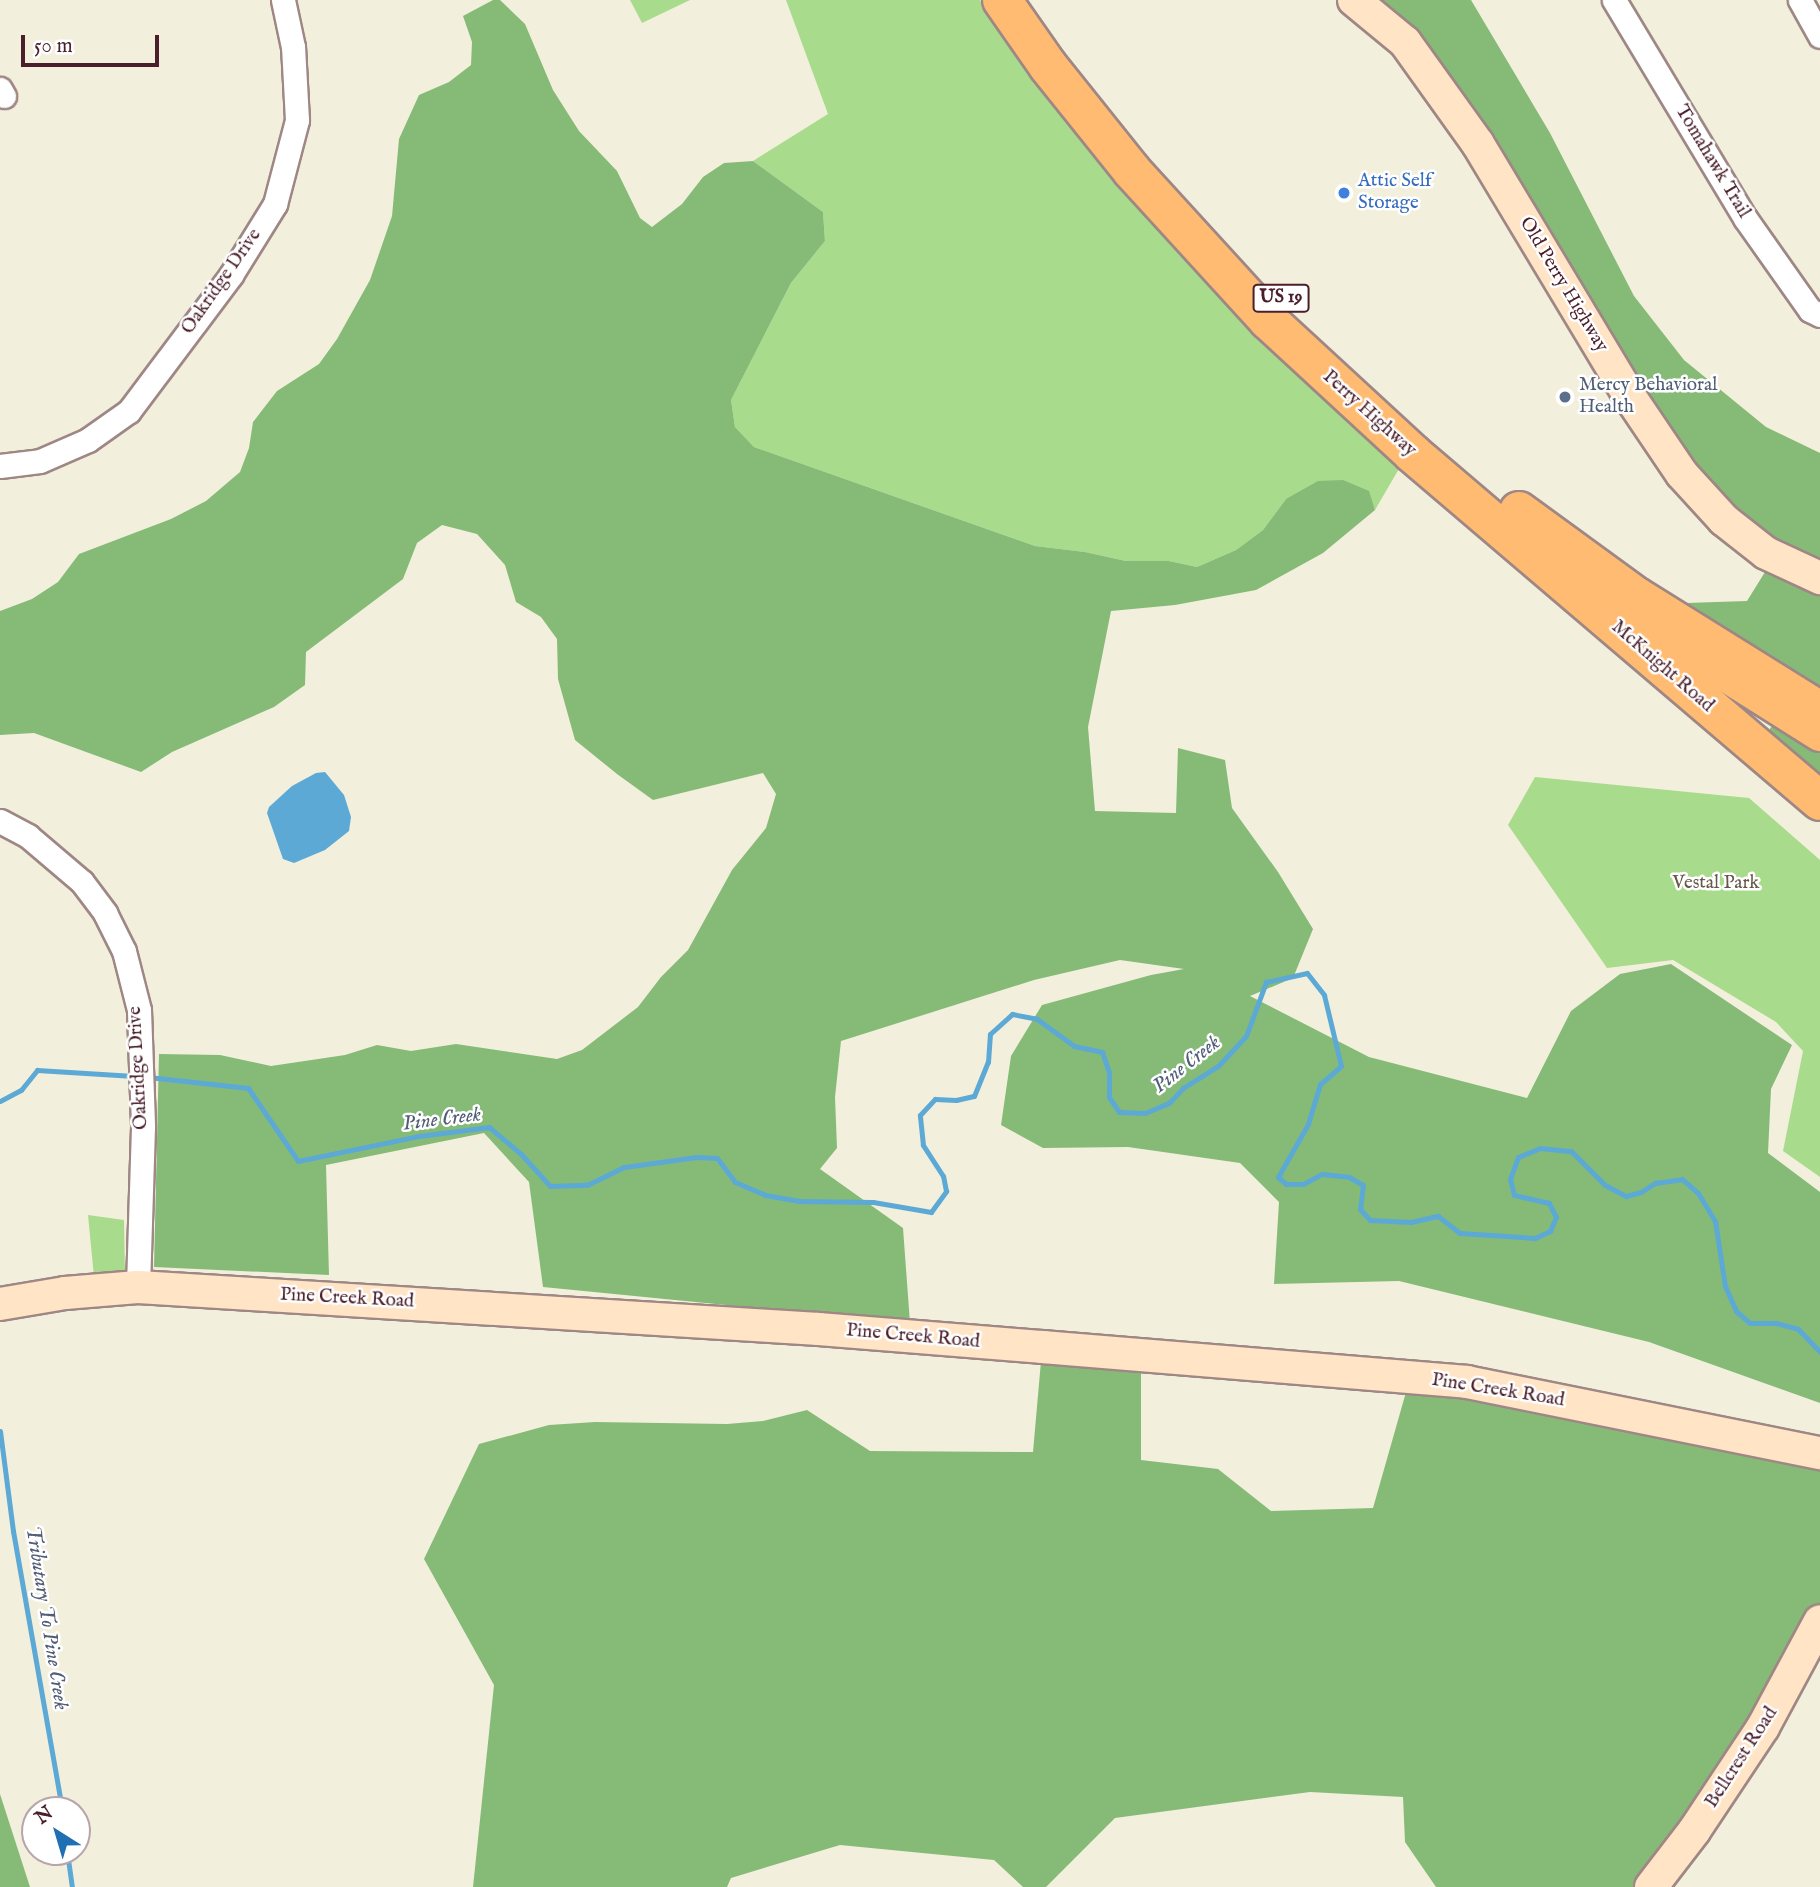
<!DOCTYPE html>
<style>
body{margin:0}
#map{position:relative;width:1820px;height:1887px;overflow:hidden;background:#f3efdd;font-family:"IM FELL English",serif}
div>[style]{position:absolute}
.green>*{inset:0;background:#a8db8b}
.forest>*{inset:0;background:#86bb77}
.water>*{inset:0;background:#5ca9d5}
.stream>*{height:5px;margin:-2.5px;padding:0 2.5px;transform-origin:2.5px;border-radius:2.5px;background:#5ca9d5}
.roads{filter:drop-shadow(2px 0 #9e8784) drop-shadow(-2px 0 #9e8784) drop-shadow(0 2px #9e8784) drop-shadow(0 -2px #9e8784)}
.street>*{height:23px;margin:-11.5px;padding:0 11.5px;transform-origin:11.5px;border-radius:11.5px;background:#fff}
.secondary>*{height:32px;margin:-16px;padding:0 16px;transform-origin:16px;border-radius:16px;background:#ffe4c6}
.primary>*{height:35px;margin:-17.5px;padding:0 17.5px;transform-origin:17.5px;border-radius:17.5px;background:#febb71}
.highway>*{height:38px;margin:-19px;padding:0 19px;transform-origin:19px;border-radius:19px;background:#febb71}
.dots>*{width:19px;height:19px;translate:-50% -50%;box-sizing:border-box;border:4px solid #fff;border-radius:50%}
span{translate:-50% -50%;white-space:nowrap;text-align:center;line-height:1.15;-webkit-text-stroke:5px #fff;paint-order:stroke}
.shield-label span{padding:2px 5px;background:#fff;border:2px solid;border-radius:5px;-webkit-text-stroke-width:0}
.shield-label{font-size:18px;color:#4a1f2b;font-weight:700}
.street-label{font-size:19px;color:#4a1f2b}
.shop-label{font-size:19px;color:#366cbe}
.left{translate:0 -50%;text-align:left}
.service-label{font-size:19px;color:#4e5e75}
.park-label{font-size:19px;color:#665748}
.water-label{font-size:21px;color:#525d77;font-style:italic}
.north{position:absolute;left:21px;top:1796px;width:70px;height:70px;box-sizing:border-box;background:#fff;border:2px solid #b7a5aa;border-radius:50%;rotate:323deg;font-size:19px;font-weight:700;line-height:28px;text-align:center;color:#4a1f2b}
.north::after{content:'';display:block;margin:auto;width:24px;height:32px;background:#1f6fb2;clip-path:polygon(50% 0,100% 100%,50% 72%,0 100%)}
.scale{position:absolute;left:21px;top:35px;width:138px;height:32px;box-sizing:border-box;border:4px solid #4a1f2b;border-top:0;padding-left:9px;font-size:21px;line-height:24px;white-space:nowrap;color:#4a1f2b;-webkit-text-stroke:5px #fff;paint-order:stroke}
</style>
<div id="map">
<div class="green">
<div style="clip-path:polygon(630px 0,690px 0,642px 23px)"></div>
<div style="clip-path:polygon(786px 0,980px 0,1118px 182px,1164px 235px,1255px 332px,1400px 467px,1375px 510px,1368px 491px,1286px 499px,1263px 530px,1236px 550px,1197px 567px,1169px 561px,1126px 561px,1085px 552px,1035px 546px,754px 447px,735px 427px,731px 400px,791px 283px,825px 241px,823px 212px,753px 161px,828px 114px)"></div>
<div style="clip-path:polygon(1535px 777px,1749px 798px,1820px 860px,1820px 1177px,1783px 1151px,1803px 1051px,1776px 1022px,1673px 960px,1607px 968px,1508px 825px)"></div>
<div style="clip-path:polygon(88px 1215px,124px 1220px,125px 1274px,94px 1277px)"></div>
</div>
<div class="forest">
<div style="clip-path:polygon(493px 0,500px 0,525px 24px,553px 90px,579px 131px,617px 171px,640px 218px,652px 227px,682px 204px,703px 177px,724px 163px,753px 161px,823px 212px,825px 241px,791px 283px,731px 400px,735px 427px,754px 447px,1035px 546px,1085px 552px,1126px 561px,1169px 561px,1197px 567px,1236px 550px,1263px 530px,1286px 499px,1318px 481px,1343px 480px,1369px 491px,1375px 510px,1323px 553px,1256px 590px,1175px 605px,1111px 611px,1088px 727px,1095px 811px,1176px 813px,1178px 748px,1225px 760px,1232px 808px,1278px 872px,1313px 929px,1293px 978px,1250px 996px,1369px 1057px,1527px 1098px,1571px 1011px,1620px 974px,1671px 964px,1792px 1045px,1771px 1089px,1768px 1153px,1820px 1192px,1820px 1403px,1649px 1342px,1399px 1281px,1274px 1284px,1279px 1202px,1240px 1163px,1128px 1147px,1043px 1148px,1001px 1125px,1011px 1056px,1042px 1005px,1151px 975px,1184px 969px,1120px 960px,1034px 980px,841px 1041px,835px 1097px,837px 1148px,820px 1169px,903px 1228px,910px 1323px,543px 1287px,529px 1182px,484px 1133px,326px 1165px,329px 1275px,154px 1267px,159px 1054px,220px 1055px,271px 1066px,345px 1055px,377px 1045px,411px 1051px,456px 1044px,557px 1059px,582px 1050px,638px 1007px,661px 977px,688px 950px,732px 870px,766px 828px,776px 794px,763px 773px,653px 800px,617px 774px,575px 740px,558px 679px,557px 639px,541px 617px,516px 602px,505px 565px,477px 534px,442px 525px,417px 543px,403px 579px,306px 652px,305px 685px,274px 707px,172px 752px,141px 772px,34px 733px,0 735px,0 611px,32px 599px,58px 582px,79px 554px,171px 519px,206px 501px,240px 472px,249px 448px,253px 422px,277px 391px,319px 364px,337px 339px,370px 280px,392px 216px,399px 139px,419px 95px,449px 82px,471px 65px,472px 42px,463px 16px)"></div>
<div style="clip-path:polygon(1354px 0,1471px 0,1550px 133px,1634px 296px,1684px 360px,1766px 427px,1820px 453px,1820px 690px,1712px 624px,1686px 603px,1747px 601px,1765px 572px,1766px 553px,1724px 520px,1478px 144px)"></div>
<div style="clip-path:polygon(1773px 725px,1820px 753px,1820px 783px,1764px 736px)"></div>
<div style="clip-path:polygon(1041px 1361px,1141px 1369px,1141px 1460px,1218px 1469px,1271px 1511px,1373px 1508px,1410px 1378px,1820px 1453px,1820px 1621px,1651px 1887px,1436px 1887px,1405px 1842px,1403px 1797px,1310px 1792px,1115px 1818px,1046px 1887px,1023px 1887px,994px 1860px,840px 1845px,731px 1878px,727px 1887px,473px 1887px,494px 1685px,424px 1559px,479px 1444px,549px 1425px,595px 1422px,727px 1424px,763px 1421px,807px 1410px,870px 1451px,1033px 1452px)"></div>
<div style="clip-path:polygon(0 1794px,30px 1887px,0 1887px)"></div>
</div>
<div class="water">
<div style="clip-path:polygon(325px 772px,344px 795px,351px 817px,349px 831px,325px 850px,294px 863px,283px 859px,267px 813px,269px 807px,292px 786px,316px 773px)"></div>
</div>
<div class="stream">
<div style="left:148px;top:1077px;width:101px;rotate:6.3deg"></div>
<div style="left:248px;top:1088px;width:88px;rotate:55.6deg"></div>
<div style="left:298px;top:1161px;width:124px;rotate:-11.7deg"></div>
<div style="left:419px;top:1136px;width:71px;rotate:-7.3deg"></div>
<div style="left:489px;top:1127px;width:42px;rotate:40.2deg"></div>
<div style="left:521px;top:1154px;width:43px;rotate:47.8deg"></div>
<div style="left:550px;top:1186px;width:37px;rotate:-2deg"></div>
<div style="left:587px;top:1185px;width:41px;rotate:-25.9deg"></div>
<div style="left:624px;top:1167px;width:73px;rotate:-7.9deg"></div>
<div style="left:696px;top:1157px;width:21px;rotate:3deg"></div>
<div style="left:717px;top:1158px;width:30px;rotate:53deg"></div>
<div style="left:735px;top:1182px;width:33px;rotate:23deg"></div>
<div style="left:765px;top:1195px;width:35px;rotate:10deg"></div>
<div style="left:799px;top:1201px;width:74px;rotate:0.8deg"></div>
<div style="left:873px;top:1202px;width:59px;rotate:9.8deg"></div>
<div style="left:931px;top:1212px;width:26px;rotate:-54deg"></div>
<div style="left:946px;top:1191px;width:15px;rotate:-101deg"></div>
<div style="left:943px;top:1176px;width:37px;rotate:-123deg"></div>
<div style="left:923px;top:1145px;width:30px;rotate:-96deg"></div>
<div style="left:920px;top:1115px;width:22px;rotate:-47deg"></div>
<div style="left:935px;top:1099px;width:21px;rotate:3deg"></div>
<div style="left:956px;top:1100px;width:18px;rotate:-13deg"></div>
<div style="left:974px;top:1096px;width:37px;rotate:-68deg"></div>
<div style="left:988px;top:1062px;width:28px;rotate:-86deg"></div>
<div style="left:990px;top:1034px;width:30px;rotate:-42deg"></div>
<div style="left:1012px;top:1014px;width:25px;rotate:11deg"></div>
<div style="left:1037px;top:1019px;width:46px;rotate:36.1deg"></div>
<div style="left:1074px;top:1046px;width:29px;rotate:12deg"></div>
<div style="left:1102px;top:1052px;width:21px;rotate:71deg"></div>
<div style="left:1109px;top:1072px;width:25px;rotate:90deg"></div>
<div style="left:1109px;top:1097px;width:18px;rotate:56deg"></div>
<div style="left:1119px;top:1112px;width:26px;rotate:2deg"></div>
<div style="left:1145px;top:1113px;width:26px;rotate:-23deg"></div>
<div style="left:1169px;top:1103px;width:21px;rotate:-47deg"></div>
<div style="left:1183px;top:1088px;width:41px;rotate:-32.2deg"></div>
<div style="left:1218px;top:1066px;width:41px;rotate:-47deg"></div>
<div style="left:1246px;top:1036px;width:58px;rotate:-69.7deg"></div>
<div style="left:1266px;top:982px;width:42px;rotate:-12.4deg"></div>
<div style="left:1307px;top:973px;width:28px;rotate:52deg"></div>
<div style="left:1324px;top:995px;width:73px;rotate:76.5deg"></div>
<div style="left:1341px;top:1066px;width:28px;rotate:139deg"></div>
<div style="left:1320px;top:1084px;width:42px;rotate:106.7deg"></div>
<div style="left:1308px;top:1124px;width:61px;rotate:119.5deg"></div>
<div style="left:1278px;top:1177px;width:11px;rotate:41deg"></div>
<div style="left:1286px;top:1184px;width:17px"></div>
<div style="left:1303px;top:1184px;width:21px;rotate:-28deg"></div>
<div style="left:1322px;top:1174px;width:27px;rotate:6deg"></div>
<div style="left:1349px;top:1177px;width:16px;rotate:30deg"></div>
<div style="left:1363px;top:1185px;width:24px;rotate:97deg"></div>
<div style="left:1360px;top:1209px;width:15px;rotate:48deg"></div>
<div style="left:1370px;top:1220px;width:41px;rotate:2.8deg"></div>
<div style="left:1411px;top:1222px;width:28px;rotate:-13deg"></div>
<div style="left:1438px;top:1216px;width:28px;rotate:38deg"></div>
<div style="left:1460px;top:1233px;width:75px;rotate:3.8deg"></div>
<div style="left:1535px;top:1238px;width:17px;rotate:-25deg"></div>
<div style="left:1550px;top:1231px;width:15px;rotate:-67deg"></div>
<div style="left:1556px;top:1217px;width:16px;rotate:-117deg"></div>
<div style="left:1549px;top:1203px;width:36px;rotate:-167deg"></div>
<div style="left:1514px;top:1195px;width:16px;rotate:-104deg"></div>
<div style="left:1510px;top:1179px;width:23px;rotate:-70deg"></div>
<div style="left:1518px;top:1157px;width:24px;rotate:-22deg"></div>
<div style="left:1540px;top:1148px;width:31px;rotate:6deg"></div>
<div style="left:1571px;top:1151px;width:48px;rotate:45deg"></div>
<div style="left:1605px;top:1185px;width:24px;rotate:28deg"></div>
<div style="left:1626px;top:1196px;width:16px;rotate:-15deg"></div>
<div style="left:1641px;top:1192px;width:17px;rotate:-33deg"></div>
<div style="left:1655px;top:1183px;width:27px;rotate:-8deg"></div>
<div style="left:1682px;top:1179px;width:21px;rotate:41deg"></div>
<div style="left:1698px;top:1193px;width:33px;rotate:59deg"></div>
<div style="left:1715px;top:1221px;width:66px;rotate:81.3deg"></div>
<div style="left:1725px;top:1286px;width:27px;rotate:66deg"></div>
<div style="left:1736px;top:1311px;width:18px;rotate:41deg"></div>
<div style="left:1750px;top:1323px;width:26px"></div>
<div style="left:1776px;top:1323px;width:23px;rotate:15deg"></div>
<div style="left:1798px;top:1329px;width:32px;rotate:46deg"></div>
<div style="left:0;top:1101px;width:24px;rotate:-28deg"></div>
<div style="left:21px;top:1090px;width:26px;rotate:-51deg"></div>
<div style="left:37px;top:1070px;width:97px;rotate:3.5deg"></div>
<div style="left:0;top:1431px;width:101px;rotate:82.6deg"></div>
<div style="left:13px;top:1531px;width:283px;rotate:80deg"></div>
<div style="left:67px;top:1852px;width:35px;rotate:82deg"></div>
</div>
<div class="roads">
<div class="street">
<div style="left:1614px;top:0;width:254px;rotate:59deg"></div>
<div style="left:1745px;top:218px;width:113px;rotate:54.8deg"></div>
<div style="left:1810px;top:310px;width:11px;rotate:27deg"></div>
<div style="left:1800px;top:0;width:41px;rotate:60.9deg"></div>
<div style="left:0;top:89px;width:8px;rotate:60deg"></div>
<div style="left:0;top:466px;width:40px;rotate:-7.1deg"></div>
<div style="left:40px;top:461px;width:52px;rotate:-23.6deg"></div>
<div style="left:88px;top:440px;width:50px;rotate:-35.3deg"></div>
<div style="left:129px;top:411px;width:170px;rotate:-53.1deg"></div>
<div style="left:231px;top:275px;width:84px;rotate:-58.2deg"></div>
<div style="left:275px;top:204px;width:87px;rotate:-75.3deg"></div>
<div style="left:297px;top:120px;width:73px;rotate:-93.1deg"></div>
<div style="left:293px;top:47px;width:48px;rotate:-102deg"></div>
<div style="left:0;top:821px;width:32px;rotate:28deg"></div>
<div style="left:28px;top:836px;width:71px;rotate:40.4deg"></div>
<div style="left:82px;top:882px;width:39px;rotate:53deg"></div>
<div style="left:105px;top:913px;width:42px;rotate:63.4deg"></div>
<div style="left:124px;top:951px;width:61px;rotate:75.7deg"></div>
<div style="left:139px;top:1010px;width:117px;rotate:88deg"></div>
<div style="left:143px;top:1127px;width:160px;rotate:91.8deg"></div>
</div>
<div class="secondary">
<div style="left:1354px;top:0;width:66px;rotate:39.5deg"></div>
<div style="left:1405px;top:42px;width:125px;rotate:54.4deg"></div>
<div style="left:1478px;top:144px;width:299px;rotate:59deg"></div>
<div style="left:1632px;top:400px;width:89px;rotate:56deg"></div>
<div style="left:1682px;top:474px;width:62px;rotate:47.6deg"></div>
<div style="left:1724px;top:520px;width:53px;rotate:38.2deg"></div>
<div style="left:1766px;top:553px;width:60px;rotate:24.8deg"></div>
<div style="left:0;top:1304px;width:66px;rotate:-9.6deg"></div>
<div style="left:65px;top:1293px;width:73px;rotate:-4.7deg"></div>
<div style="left:138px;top:1287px;width:682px;rotate:3.53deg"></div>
<div style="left:819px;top:1329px;width:225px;rotate:4.6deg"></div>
<div style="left:1043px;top:1347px;width:425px;rotate:4.7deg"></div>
<div style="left:1467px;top:1382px;width:360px;rotate:11.4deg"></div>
<div style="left:1651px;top:1887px;width:71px;rotate:-52.5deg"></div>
<div style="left:1694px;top:1831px;width:125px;rotate:-56.4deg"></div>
<div style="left:1763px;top:1727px;width:120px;rotate:-61.7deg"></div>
</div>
<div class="primary">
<div style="left:1599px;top:594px;width:261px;rotate:32.2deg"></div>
</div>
<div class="highway">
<div style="left:1002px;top:0;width:80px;rotate:55.1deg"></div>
<div style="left:1048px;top:66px;width:134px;rotate:51.3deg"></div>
<div style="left:1132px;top:171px;width:202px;rotate:47.6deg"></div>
<div style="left:1268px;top:320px;width:196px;rotate:42.7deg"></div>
<div style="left:1412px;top:453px;width:536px;rotate:40.46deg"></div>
<div style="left:1519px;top:511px;width:146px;rotate:36.1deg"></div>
<div style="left:1637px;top:597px;width:216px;rotate:31.9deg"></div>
</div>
</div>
<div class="dots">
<div style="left:1344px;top:193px;background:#3f7fe0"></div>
<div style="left:1565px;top:397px;background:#5c6f8a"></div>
</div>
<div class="shield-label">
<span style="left:1281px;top:298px">US 19</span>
</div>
<div class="street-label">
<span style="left:1712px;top:162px;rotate:59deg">Tomahawk Trail</span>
<span style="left:222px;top:282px;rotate:-55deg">Oakridge Drive</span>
<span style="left:1563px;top:285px;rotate:59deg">Old Perry Highway</span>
<span style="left:1369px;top:414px;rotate:42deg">Perry Highway</span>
<span style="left:1662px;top:667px;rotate:41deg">McKnight Road</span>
<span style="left:139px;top:1068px;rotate:-93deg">Oakridge Drive</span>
<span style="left:347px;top:1299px;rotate:3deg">Pine Creek Road</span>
<span style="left:913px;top:1337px;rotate:5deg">Pine Creek Road</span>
<span style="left:1498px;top:1391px;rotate:9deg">Pine Creek Road</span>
<span style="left:1742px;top:1758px;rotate:-57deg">Bellcrest Road</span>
</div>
<div class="shop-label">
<span class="left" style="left:1358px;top:193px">Attic Self<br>Storage</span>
</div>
<div class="service-label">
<span class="left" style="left:1579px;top:397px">Mercy Behavioral<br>Health</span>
</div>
<div class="park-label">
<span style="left:1716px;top:884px">Vestal Park</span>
</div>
<div class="water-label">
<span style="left:1187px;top:1065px;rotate:-38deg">Pine Creek</span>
<span style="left:442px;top:1120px;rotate:-7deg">Pine Creek</span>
<span style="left:46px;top:1618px;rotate:81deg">Tributary To Pine Creek</span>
</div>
<div class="north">N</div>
<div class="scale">50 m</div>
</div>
